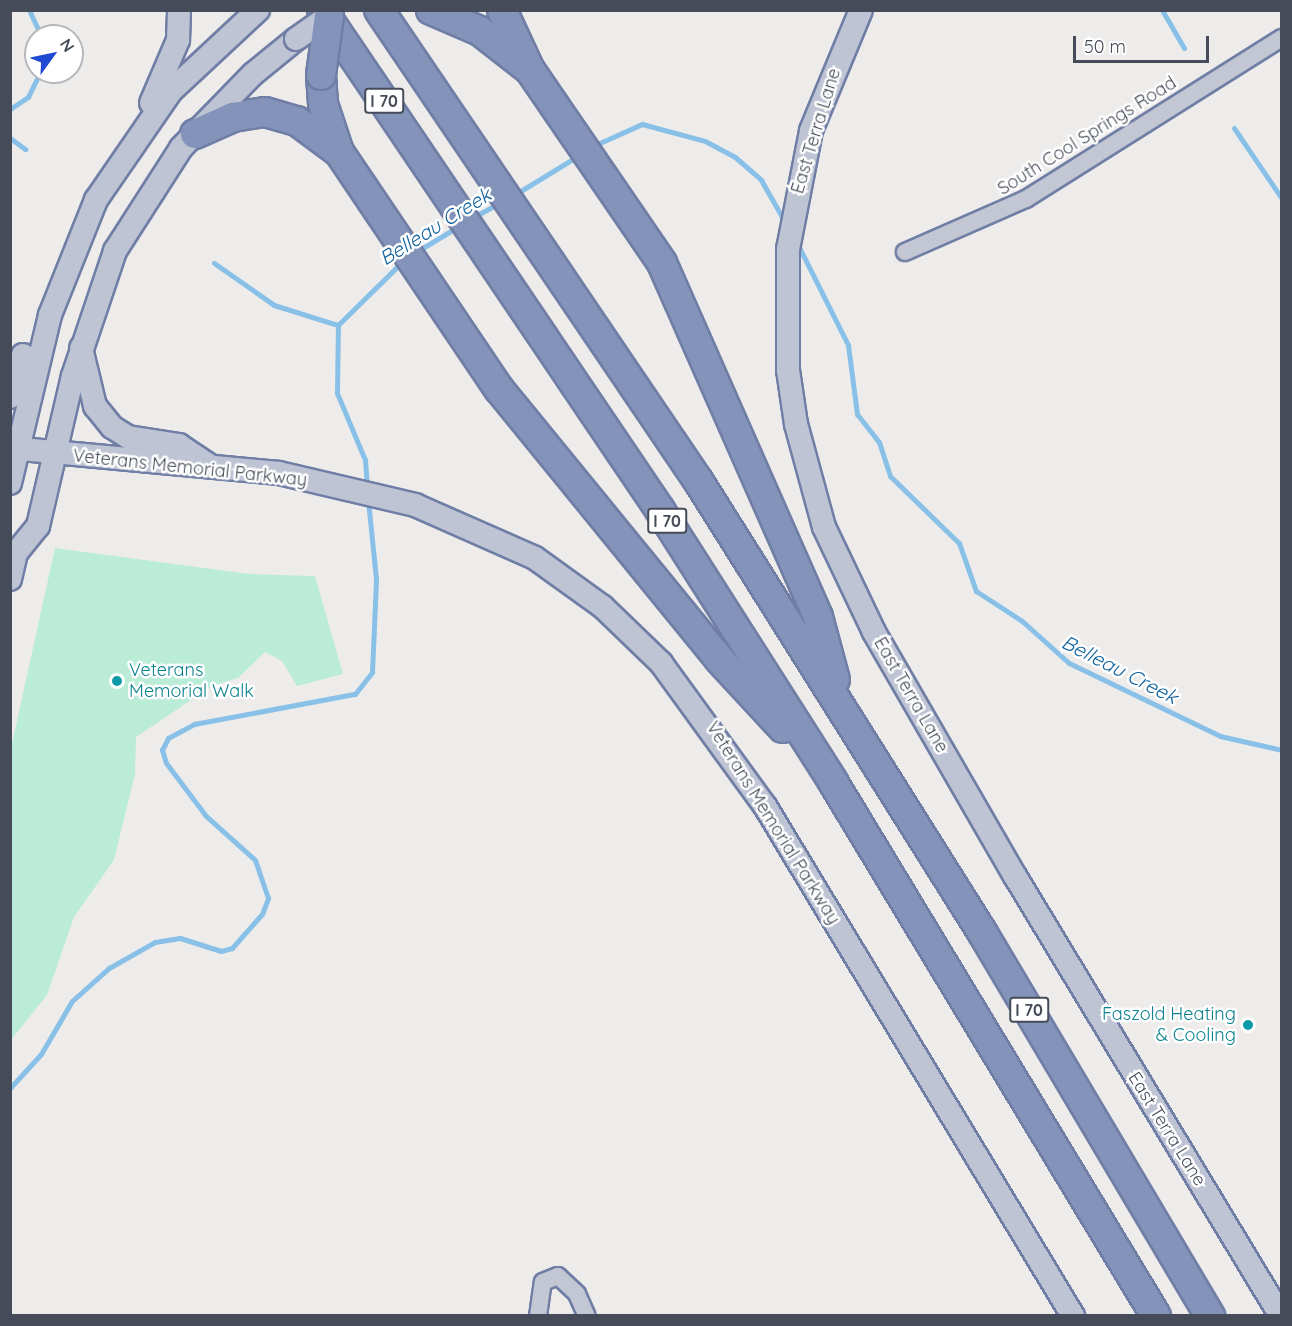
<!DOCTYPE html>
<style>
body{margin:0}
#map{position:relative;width:1292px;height:1326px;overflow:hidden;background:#eeeceb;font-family:Quicksand,sans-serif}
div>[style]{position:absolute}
.green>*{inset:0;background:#baecd7}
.stream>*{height:5px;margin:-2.5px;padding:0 2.5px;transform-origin:2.5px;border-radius:2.5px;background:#89c0e7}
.roads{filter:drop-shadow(2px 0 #707ea5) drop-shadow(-2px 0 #707ea5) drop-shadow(0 2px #707ea5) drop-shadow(0 -2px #707ea5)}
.street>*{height:16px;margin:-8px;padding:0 8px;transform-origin:8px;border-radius:8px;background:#c2c7d3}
.secondary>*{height:22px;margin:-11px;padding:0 11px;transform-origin:11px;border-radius:11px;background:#bec4d4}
.highway>*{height:28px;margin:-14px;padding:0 14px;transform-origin:14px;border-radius:14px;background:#8493b9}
.bridges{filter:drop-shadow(2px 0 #707ea5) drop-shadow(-2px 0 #707ea5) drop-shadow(0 2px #707ea5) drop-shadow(0 -2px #707ea5)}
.secondary-bridge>*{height:22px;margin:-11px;padding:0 11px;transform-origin:11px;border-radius:11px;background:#bec4d4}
.highway-bridge>*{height:28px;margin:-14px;padding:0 14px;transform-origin:14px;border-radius:14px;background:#8493b9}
.dots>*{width:16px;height:16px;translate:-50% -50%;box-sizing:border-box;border:3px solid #fff;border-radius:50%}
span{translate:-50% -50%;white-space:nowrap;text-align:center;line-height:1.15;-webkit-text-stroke:5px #fff;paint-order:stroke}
.shield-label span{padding:2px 4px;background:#fff;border:2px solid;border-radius:4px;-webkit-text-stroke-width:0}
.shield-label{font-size:16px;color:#454b58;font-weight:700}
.street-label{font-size:18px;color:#454b58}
.culture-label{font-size:18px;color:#0d838f}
.left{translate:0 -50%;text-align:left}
.right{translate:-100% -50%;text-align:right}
.water-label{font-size:20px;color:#12639e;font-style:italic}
.frame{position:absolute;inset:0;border:12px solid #454b58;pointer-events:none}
.north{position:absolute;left:24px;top:24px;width:60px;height:60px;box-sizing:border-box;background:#fff;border:2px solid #b5b7bc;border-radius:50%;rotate:57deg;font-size:16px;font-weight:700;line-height:24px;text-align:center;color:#454b58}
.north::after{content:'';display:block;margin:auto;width:21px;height:27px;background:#2049d3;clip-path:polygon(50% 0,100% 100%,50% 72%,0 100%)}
.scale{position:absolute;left:1073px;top:36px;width:136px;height:27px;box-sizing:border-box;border:3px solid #454b58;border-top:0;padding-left:8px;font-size:18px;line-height:21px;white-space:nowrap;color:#454b58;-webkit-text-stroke:4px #fff;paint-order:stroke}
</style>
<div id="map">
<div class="green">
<div style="clip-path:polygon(55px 548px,249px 574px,315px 576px,343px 674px,297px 686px,282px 661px,265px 652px,238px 678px,212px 686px,136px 737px,135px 774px,114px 860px,74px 917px,47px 995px,11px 1040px,11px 748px)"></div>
</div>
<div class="stream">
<div style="left:29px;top:10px;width:29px;rotate:65deg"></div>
<div style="left:1162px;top:10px;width:44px;rotate:59.9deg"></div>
<div style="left:10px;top:109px;width:22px;rotate:-34deg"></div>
<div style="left:28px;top:97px;width:28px;rotate:-64deg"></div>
<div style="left:1234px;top:128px;width:86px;rotate:55.9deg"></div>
<div style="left:10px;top:138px;width:19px;rotate:36deg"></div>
<div style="left:593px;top:146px;width:54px;rotate:-24.2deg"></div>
<div style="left:642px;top:124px;width:65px;rotate:15.1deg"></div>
<div style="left:705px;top:141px;width:34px;rotate:28deg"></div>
<div style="left:735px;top:157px;width:35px;rotate:41deg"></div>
<div style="left:761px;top:180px;width:48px;rotate:60.3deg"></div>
<div style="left:514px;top:195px;width:75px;rotate:-31.4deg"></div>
<div style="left:472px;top:218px;width:33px;rotate:-29deg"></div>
<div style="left:797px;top:243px;width:114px;rotate:63.4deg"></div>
<div style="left:848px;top:345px;width:70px;rotate:82.6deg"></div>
<div style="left:857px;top:414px;width:36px;rotate:52deg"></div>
<div style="left:879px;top:442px;width:36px;rotate:72deg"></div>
<div style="left:890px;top:476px;width:96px;rotate:44.2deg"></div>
<div style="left:959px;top:543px;width:51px;rotate:70.5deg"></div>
<div style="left:976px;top:591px;width:55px;rotate:33.1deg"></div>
<div style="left:1022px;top:621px;width:63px;rotate:41.8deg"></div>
<div style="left:1069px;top:663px;width:168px;rotate:25.8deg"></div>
<div style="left:1220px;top:736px;width:64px;rotate:12.7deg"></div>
<div style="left:416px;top:252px;width:50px;rotate:-31.2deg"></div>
<div style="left:214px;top:263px;width:73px;rotate:35deg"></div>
<div style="left:274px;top:305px;width:67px;rotate:17.4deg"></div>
<div style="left:367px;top:488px;width:28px;rotate:-94deg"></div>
<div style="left:365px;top:460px;width:73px;rotate:-112.7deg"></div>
<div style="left:337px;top:393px;width:68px;rotate:-89.2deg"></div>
<div style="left:338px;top:325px;width:91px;rotate:-44.6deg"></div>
<div style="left:10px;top:1088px;width:46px;rotate:-47.6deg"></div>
<div style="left:41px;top:1054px;width:61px;rotate:-59.7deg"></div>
<div style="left:72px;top:1001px;width:50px;rotate:-41.7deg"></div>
<div style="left:109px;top:968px;width:53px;rotate:-29.5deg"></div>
<div style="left:155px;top:942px;width:25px;rotate:-9deg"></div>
<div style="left:180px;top:938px;width:43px;rotate:17.6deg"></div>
<div style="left:221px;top:951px;width:11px;rotate:-15deg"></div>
<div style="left:232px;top:948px;width:45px;rotate:-48.6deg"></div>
<div style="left:262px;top:914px;width:17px;rotate:-69deg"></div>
<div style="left:268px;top:898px;width:40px;rotate:-108.9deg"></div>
<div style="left:255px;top:860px;width:66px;rotate:-138.1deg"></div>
<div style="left:206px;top:816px;width:66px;rotate:-127deg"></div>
<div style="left:166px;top:763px;width:14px;rotate:-107deg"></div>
<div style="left:162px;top:750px;width:13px;rotate:-63deg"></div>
<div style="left:168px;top:738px;width:30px;rotate:-28deg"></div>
<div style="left:194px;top:724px;width:164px;rotate:-10.6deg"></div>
<div style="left:355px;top:694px;width:28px;rotate:-52deg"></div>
<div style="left:372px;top:672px;width:93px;rotate:-87.5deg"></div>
<div style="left:376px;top:579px;width:79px;rotate:-95.8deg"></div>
</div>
<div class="roads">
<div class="street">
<div style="left:905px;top:252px;width:132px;rotate:-23.7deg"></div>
<div style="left:1026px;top:199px;width:302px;rotate:-32.2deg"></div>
<div style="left:538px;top:1316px;width:34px;rotate:-82deg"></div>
<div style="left:543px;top:1282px;width:16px;rotate:-22deg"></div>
<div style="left:558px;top:1276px;width:26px;rotate:43deg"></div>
<div style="left:577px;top:1294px;width:24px;rotate:66deg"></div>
</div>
<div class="secondary">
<div style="left:861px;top:10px;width:131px;rotate:112.5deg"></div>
<div style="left:811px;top:131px;width:120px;rotate:101deg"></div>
<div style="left:788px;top:249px;width:121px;rotate:90deg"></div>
<div style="left:788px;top:370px;width:55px;rotate:81.6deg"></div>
<div style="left:796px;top:424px;width:107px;rotate:74.8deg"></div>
<div style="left:824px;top:527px;width:116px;rotate:64.5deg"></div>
<div style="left:874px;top:632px;width:282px;rotate:60deg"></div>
<div style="left:1015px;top:876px;width:514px;rotate:58.85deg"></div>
<div style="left:151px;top:103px;width:69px;rotate:-66.8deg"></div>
<div style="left:178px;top:40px;width:30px;rotate:-88deg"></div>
<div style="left:81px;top:348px;width:60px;rotate:76.4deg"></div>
<div style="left:95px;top:406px;width:27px;rotate:51deg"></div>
<div style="left:112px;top:427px;width:19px;rotate:32deg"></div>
<div style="left:128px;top:437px;width:52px;rotate:8.9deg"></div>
<div style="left:179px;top:445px;width:37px;rotate:34deg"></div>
<div style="left:10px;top:397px;width:44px;rotate:-72.8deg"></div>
<div style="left:10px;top:448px;width:270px;rotate:5.3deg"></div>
<div style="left:279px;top:473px;width:140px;rotate:13.2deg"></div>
<div style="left:415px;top:505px;width:131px;rotate:23.8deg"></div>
<div style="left:535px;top:558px;width:84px;rotate:35.8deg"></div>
<div style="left:603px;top:607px;width:81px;rotate:44deg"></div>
<div style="left:661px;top:663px;width:177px;rotate:54deg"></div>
<div style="left:765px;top:806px;width:596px;rotate:58.87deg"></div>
<div style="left:10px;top:483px;width:173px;rotate:-76.6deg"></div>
<div style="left:50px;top:315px;width:124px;rotate:-68.2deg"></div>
<div style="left:96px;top:200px;width:132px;rotate:-55.5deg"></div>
<div style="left:171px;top:91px;width:119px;rotate:-43deg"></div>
<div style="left:10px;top:579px;width:27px;rotate:-77deg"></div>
<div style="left:16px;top:553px;width:35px;rotate:-51deg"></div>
<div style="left:38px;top:526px;width:154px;rotate:-76.9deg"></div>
<div style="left:73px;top:376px;width:132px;rotate:-71.4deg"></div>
<div style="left:115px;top:251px;width:122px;rotate:-57.3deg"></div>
<div style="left:181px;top:148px;width:103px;rotate:-45.8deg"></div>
<div style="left:253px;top:74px;width:55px;rotate:-39.1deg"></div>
</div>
<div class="highway">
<div style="left:322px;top:10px;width:604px;rotate:55.94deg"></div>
<div style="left:660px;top:510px;width:322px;rotate:57.5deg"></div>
<div style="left:833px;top:782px;width:624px;rotate:58.83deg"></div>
<div style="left:379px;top:10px;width:570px;rotate:55.86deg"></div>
<div style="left:699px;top:482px;width:532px;rotate:57.83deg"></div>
<div style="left:982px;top:932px;width:447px;rotate:59.3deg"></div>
<div style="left:431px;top:10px;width:53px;rotate:23.2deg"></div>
<div style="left:480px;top:31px;width:63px;rotate:38deg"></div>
<div style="left:530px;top:70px;width:234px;rotate:55.6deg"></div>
<div style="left:662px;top:263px;width:387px;rotate:66.2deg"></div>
<div style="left:818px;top:617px;width:65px;rotate:74.9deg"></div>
<div style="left:502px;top:10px;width:62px;rotate:65.1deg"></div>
<div style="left:321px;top:75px;width:29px;rotate:86deg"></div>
<div style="left:323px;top:104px;width:51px;rotate:71.6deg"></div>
<div style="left:339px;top:152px;width:286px;rotate:56deg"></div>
<div style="left:499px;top:389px;width:348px;rotate:50.8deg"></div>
<div style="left:719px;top:659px;width:94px;rotate:47.2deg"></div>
<div style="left:195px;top:134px;width:42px;rotate:-24.1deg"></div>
<div style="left:233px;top:117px;width:32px;rotate:-9deg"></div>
<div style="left:265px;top:112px;width:33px;rotate:16deg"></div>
<div style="left:297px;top:121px;width:52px;rotate:36.4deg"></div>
</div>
</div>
<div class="bridges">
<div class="secondary-bridge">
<div style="left:296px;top:39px;width:40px;rotate:-34.9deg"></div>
</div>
<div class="highway-bridge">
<div style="left:321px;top:75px;width:60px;rotate:-82.3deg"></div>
</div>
</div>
<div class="dots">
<div style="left:117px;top:681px;background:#0f9aa8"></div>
<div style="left:1248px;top:1025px;background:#0f9aa8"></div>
</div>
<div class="shield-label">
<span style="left:384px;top:101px">I 70</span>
<span style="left:667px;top:521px">I 70</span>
<span style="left:1029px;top:1010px">I 70</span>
</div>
<div class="street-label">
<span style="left:816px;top:131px;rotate:-73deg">East Terra Lane</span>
<span style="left:1087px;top:136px;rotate:-32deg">South Cool Springs Road</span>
<span style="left:190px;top:468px;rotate:6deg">Veterans Memorial Parkway</span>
<span style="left:911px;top:695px;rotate:60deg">East Terra Lane</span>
<span style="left:773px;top:823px;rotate:58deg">Veterans Memorial Parkway</span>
<span style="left:1167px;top:1129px;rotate:58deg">East Terra Lane</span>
</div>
<div class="culture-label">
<span class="left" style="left:129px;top:681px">Veterans<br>Memorial Walk</span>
<span class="right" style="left:1236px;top:1025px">Faszold Heating<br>&amp; Cooling</span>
</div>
<div class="water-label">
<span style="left:435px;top:226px;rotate:-32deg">Belleau Creek</span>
<span style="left:1120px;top:669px;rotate:27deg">Belleau Creek</span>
</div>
<div class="frame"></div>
<div class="north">N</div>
<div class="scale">50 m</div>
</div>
